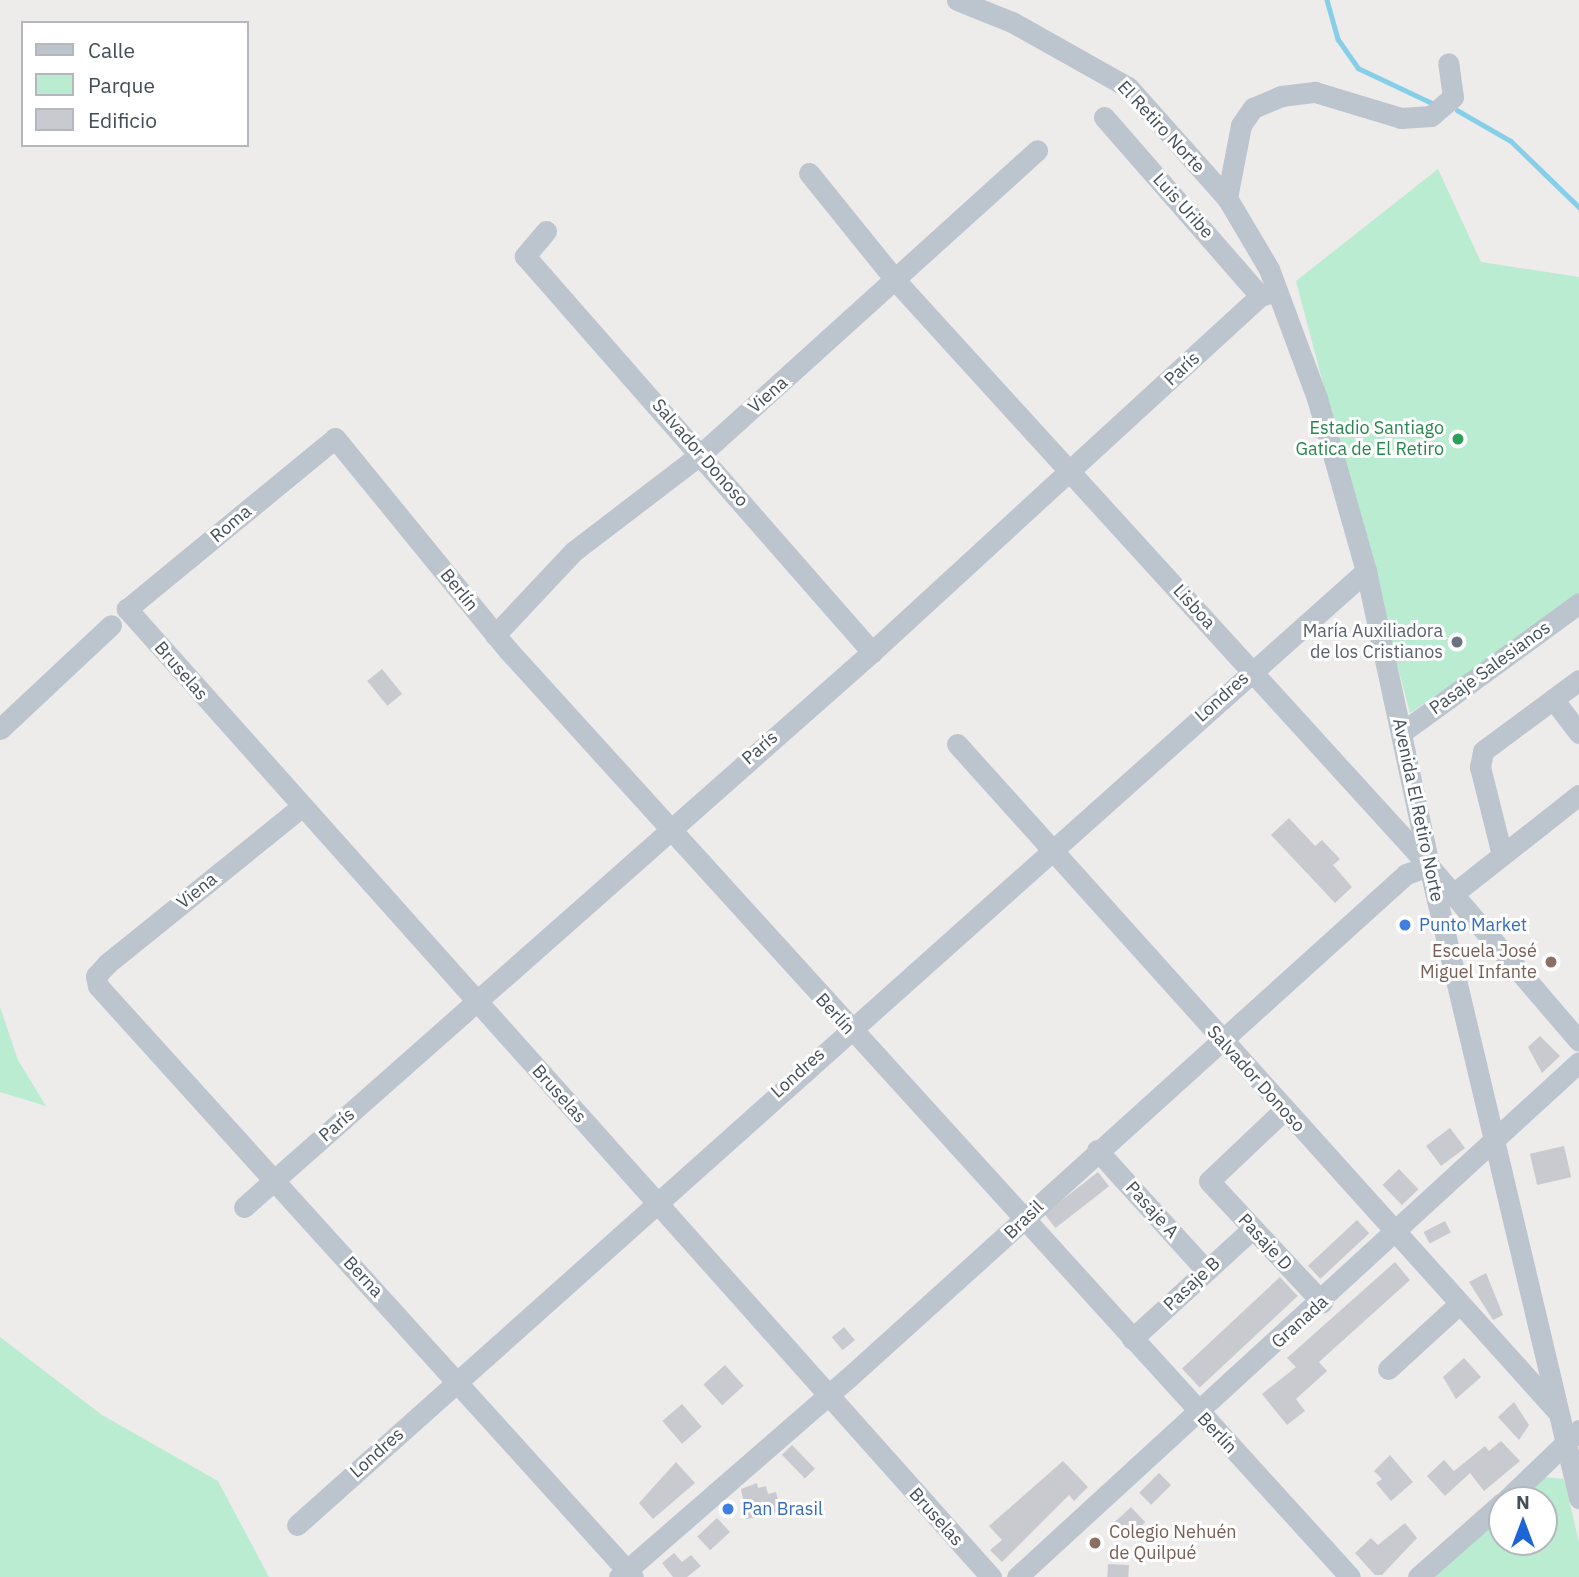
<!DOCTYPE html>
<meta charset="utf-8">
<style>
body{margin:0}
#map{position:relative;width:1579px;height:1577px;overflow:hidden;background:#eeebeb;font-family:"IBM Plex Sans",sans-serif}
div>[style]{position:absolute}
.green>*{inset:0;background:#b9ecd0}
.stream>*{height:4.5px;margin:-2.25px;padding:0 2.25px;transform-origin:2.25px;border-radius:2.25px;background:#87cfe9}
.building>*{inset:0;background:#c8cad0;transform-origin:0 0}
.minor>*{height:21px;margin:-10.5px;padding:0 10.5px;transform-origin:10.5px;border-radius:10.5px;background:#bcc5ce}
.dots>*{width:19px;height:19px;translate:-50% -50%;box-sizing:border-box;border:4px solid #fff;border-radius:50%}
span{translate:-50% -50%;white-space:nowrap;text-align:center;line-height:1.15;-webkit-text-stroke:6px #fff;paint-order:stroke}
.street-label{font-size:18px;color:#444e58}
.leisure-label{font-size:18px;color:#27864d}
.right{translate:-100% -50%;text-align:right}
.worship-label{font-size:18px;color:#5b616d}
.shop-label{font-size:18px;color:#366cbe}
.left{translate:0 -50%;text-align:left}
.education-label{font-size:18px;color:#785e54}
.legend{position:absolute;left:21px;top:21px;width:228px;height:126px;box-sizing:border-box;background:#fff;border:2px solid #b4b8bc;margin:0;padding:9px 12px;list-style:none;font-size:21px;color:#444e58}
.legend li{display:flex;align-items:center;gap:14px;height:35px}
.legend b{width:35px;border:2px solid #b4b8bc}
.north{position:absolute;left:1488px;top:1486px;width:70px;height:70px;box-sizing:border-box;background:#fff;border:2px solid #b4b8bc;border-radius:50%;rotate:0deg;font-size:19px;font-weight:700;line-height:28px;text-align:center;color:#444e58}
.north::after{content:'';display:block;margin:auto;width:24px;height:32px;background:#1d64d7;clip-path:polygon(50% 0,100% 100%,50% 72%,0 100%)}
</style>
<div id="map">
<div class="green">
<div style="clip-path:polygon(1438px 169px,1481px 262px,1579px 277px,1579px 597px,1410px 713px,1296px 281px)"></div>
<div style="clip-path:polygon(0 1007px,18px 1060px,46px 1106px,0 1092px)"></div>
<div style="clip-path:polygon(0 1337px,102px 1415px,218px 1481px,269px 1577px,0 1577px)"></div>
<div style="clip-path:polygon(1542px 1477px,1564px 1479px,1579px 1542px,1579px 1577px,1434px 1577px,1502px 1514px,1502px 1542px,1544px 1542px,1544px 1500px,1517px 1500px)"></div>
</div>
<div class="stream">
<div style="left:1327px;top:0;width:41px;rotate:74.2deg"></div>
<div style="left:1338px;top:39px;width:35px;rotate:55deg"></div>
<div style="left:1358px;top:68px;width:82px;rotate:25.3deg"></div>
<div style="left:1457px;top:110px;width:62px;rotate:29.9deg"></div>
<div style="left:1511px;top:141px;width:95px;rotate:44.1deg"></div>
</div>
<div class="building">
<div style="left:382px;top:669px;width:32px;height:19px;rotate:51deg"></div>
<div style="clip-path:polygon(1289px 818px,1315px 846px,1322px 840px,1340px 859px,1333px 865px,1352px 887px,1335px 903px,1271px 835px)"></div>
<div style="clip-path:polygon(1540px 1036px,1560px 1056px,1542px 1073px,1528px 1047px)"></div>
<div style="left:1450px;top:1128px;width:25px;height:30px;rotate:53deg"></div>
<div style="left:1564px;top:1146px;width:32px;height:35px;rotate:77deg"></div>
<div style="left:1399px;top:1169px;width:28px;height:23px;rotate:46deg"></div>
<div style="left:1098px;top:1172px;width:18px;height:68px;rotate:52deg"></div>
<div style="left:1357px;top:1220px;width:18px;height:67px;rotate:47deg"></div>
<div style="left:1445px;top:1221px;width:13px;height:24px;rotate:63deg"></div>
<div style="clip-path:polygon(1395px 1262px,1410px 1280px,1319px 1362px,1327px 1371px,1296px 1399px,1305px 1411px,1287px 1425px,1262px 1394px,1296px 1367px,1287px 1358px)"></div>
<div style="clip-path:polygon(1486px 1273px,1503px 1315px,1493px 1320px,1469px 1282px)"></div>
<div style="left:1280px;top:1277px;width:26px;height:134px;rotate:47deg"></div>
<div style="left:844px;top:1327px;width:17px;height:16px;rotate:50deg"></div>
<div style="clip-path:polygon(1464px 1358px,1481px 1377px,1456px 1399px,1443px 1377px)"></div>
<div style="left:725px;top:1365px;width:28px;height:29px;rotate:48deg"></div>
<div style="clip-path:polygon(1514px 1402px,1529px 1425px,1519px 1440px,1498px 1417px)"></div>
<div style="left:682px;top:1404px;width:30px;height:26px;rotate:49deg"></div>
<div style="clip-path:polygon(1501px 1441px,1520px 1461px,1484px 1491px,1470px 1473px,1445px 1496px,1427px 1476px,1444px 1460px,1454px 1471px,1485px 1446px,1489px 1451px)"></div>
<div style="left:792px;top:1445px;width:33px;height:14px;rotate:46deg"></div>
<div style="clip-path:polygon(1390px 1455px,1413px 1482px,1391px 1501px,1376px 1483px,1382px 1479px,1374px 1471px)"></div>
<div style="clip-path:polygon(1063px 1461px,1088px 1487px,1074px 1501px,1069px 1495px,1002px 1562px,990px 1550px,1002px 1540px,989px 1526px)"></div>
<div style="clip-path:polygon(676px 1462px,695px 1483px,653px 1519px,639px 1503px)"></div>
<div style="left:1159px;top:1473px;width:17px;height:28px;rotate:45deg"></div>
<div style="clip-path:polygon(757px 1483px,758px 1488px,766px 1486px,768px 1494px,776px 1492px,781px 1511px,747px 1519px,741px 1489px)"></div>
<div style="left:1131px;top:1507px;width:21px;height:25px;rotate:47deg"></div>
<div style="left:717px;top:1518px;width:19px;height:27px;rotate:47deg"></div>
<div style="clip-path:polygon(1405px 1523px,1417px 1538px,1382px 1575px,1375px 1575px,1355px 1553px,1371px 1538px,1378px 1545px)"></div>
<div style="clip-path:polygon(674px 1553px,682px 1562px,691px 1555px,701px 1566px,687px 1577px,673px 1577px,662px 1563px)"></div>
<div style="left:1108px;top:1564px;width:21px;height:13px;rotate:3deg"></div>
</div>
<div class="minor">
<div style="left:957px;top:0;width:59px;rotate:21.8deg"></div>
<div style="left:1012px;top:22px;width:133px;rotate:29.3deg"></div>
<div style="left:1128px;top:87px;width:149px;rotate:48.3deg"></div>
<div style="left:1227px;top:198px;width:82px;rotate:59.4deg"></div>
<div style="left:1269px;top:269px;width:138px;rotate:69.6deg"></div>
<div style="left:1317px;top:398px;width:180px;rotate:74.2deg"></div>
<div style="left:1366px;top:571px;width:302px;rotate:77.9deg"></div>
<div style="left:1429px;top:866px;width:650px;rotate:76.65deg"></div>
<div style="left:1104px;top:117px;width:237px;rotate:48.9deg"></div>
<div style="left:809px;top:173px;width:139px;rotate:51.1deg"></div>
<div style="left:896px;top:281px;width:791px;rotate:47.66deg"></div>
<div style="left:1429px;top:866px;width:230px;rotate:49.4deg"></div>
<div style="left:1227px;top:198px;width:74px;rotate:-79.1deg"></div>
<div style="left:1241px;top:125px;width:21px;rotate:-55deg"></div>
<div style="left:1253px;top:108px;width:30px;rotate:-23deg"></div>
<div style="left:1281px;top:96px;width:34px;rotate:-7deg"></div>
<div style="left:1315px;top:92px;width:90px;rotate:16.8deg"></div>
<div style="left:1401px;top:118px;width:30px;rotate:-4deg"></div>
<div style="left:1431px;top:116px;width:29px;rotate:-41deg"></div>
<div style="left:1453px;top:97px;width:34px;rotate:-98deg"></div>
<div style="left:546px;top:231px;width:33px;rotate:130deg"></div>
<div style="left:525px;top:256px;width:527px;rotate:48.77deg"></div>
<div style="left:495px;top:635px;width:115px;rotate:-46.8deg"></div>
<div style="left:574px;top:551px;width:160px;rotate:-37.4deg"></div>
<div style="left:701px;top:454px;width:453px;rotate:-42.1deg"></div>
<div style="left:1553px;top:699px;width:43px;rotate:52.6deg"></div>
<div style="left:0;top:729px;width:152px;rotate:-43.1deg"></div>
<div style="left:1401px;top:733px;width:220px;rotate:-36.1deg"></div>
<div style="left:957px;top:744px;width:896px;rotate:48.03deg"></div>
<div style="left:300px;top:808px;width:248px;rotate:141.1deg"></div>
<div style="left:107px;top:964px;width:16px;rotate:133deg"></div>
<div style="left:96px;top:976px;width:10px;rotate:79deg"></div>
<div style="left:98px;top:986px;width:797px;rotate:47.85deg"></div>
<div style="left:1502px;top:855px;width:91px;rotate:-104deg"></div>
<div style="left:1480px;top:767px;width:16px;rotate:-79deg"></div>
<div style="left:1483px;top:751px;width:119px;rotate:-36.5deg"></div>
<div style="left:1453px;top:894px;width:160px;rotate:-38.2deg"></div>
<div style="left:1284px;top:1110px;width:103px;rotate:136.6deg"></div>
<div style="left:1209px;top:1181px;width:166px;rotate:47deg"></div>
<div style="left:1097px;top:1150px;width:162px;rotate:47.8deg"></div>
<div style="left:244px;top:1207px;width:838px;rotate:-41.47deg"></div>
<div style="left:872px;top:652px;width:527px;rotate:-42.54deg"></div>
<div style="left:1260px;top:296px;width:17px;rotate:-17deg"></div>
<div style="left:1132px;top:1339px;width:163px;rotate:-42.5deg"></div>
<div style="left:1388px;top:1369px;width:96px;rotate:-42.5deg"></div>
<div style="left:1506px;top:1500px;width:101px;rotate:-43.8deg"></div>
<div style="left:297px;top:1525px;width:1433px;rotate:-41.75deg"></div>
<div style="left:619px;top:1577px;width:302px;rotate:-41deg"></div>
<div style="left:847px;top:1379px;width:753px;rotate:-42.09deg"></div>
<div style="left:1406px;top:874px;width:24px;rotate:-19deg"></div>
<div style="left:991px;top:1577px;width:1298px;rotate:-131.75deg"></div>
<div style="left:127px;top:609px;width:269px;rotate:-39.4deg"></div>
<div style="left:335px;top:438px;width:274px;rotate:50.8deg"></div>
<div style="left:508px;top:650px;width:1252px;rotate:47.75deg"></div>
<div style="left:1017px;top:1577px;width:762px;rotate:-42.5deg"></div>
<div style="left:1418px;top:1577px;width:112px;rotate:-41.4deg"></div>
</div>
<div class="dots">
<div style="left:1458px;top:439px;background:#2e9e5b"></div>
<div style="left:1457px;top:642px;background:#6b7280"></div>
<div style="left:1405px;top:925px;background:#3f7fe0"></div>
<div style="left:1551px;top:962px;background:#8d6e63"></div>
<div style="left:728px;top:1509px;background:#3f7fe0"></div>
<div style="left:1095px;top:1543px;background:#8d6e63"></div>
</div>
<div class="street-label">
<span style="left:1161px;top:127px;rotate:47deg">El Retiro Norte</span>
<span style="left:1183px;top:206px;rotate:48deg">Luis Uribe</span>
<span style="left:1182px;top:369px;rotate:-43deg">París</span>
<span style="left:768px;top:395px;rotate:-41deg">Viena</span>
<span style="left:700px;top:453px;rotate:49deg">Salvador Donoso</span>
<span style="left:231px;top:524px;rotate:-40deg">Roma</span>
<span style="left:459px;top:590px;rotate:51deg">Berlín</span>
<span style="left:1194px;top:607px;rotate:48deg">Lisboa</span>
<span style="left:1490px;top:668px;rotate:-36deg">Pasaje Salesianos</span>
<span style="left:181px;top:671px;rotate:49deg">Bruselas</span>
<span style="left:1222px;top:697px;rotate:-42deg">Londres</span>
<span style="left:760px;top:748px;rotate:-41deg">París</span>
<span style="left:1418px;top:810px;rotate:78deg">Avenida El Retiro Norte</span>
<span style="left:197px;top:891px;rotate:-39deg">Viena</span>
<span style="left:835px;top:1014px;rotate:48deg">Berlín</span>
<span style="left:798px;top:1073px;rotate:-42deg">Londres</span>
<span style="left:1256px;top:1079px;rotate:48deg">Salvador Donoso</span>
<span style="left:559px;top:1094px;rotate:48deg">Bruselas</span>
<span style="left:337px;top:1125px;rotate:-41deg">París</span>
<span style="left:1152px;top:1210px;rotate:48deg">Pasaje A</span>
<span style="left:1024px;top:1220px;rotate:-44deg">Brasil</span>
<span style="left:1265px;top:1242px;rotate:47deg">Pasaje D</span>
<span style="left:363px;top:1277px;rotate:47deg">Berna</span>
<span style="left:1192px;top:1284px;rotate:-43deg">Pasaje B</span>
<span style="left:1300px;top:1322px;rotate:-42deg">Granada</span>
<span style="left:1217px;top:1433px;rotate:47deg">Berlín</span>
<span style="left:377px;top:1453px;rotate:-42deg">Londres</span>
<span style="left:936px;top:1517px;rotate:48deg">Bruselas</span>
</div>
<div class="leisure-label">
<span class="right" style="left:1444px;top:439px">Estadio Santiago<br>Gatica de El Retiro</span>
</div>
<div class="worship-label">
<span class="right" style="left:1443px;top:642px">María Auxiliadora<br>de los Cristianos</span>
</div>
<div class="shop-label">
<span class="left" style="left:1419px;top:925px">Punto Market</span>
<span class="left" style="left:742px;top:1509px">Pan Brasil</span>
</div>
<div class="education-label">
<span class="right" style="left:1537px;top:962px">Escuela José<br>Miguel Infante</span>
<span class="left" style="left:1109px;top:1543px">Colegio Nehuén<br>de Quilpué</span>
</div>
<ul class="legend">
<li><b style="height:9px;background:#bcc5ce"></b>Calle</li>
<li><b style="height:19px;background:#b9ecd0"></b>Parque</li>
<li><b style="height:19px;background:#c8cad0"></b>Edificio</li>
</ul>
<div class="north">N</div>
</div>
